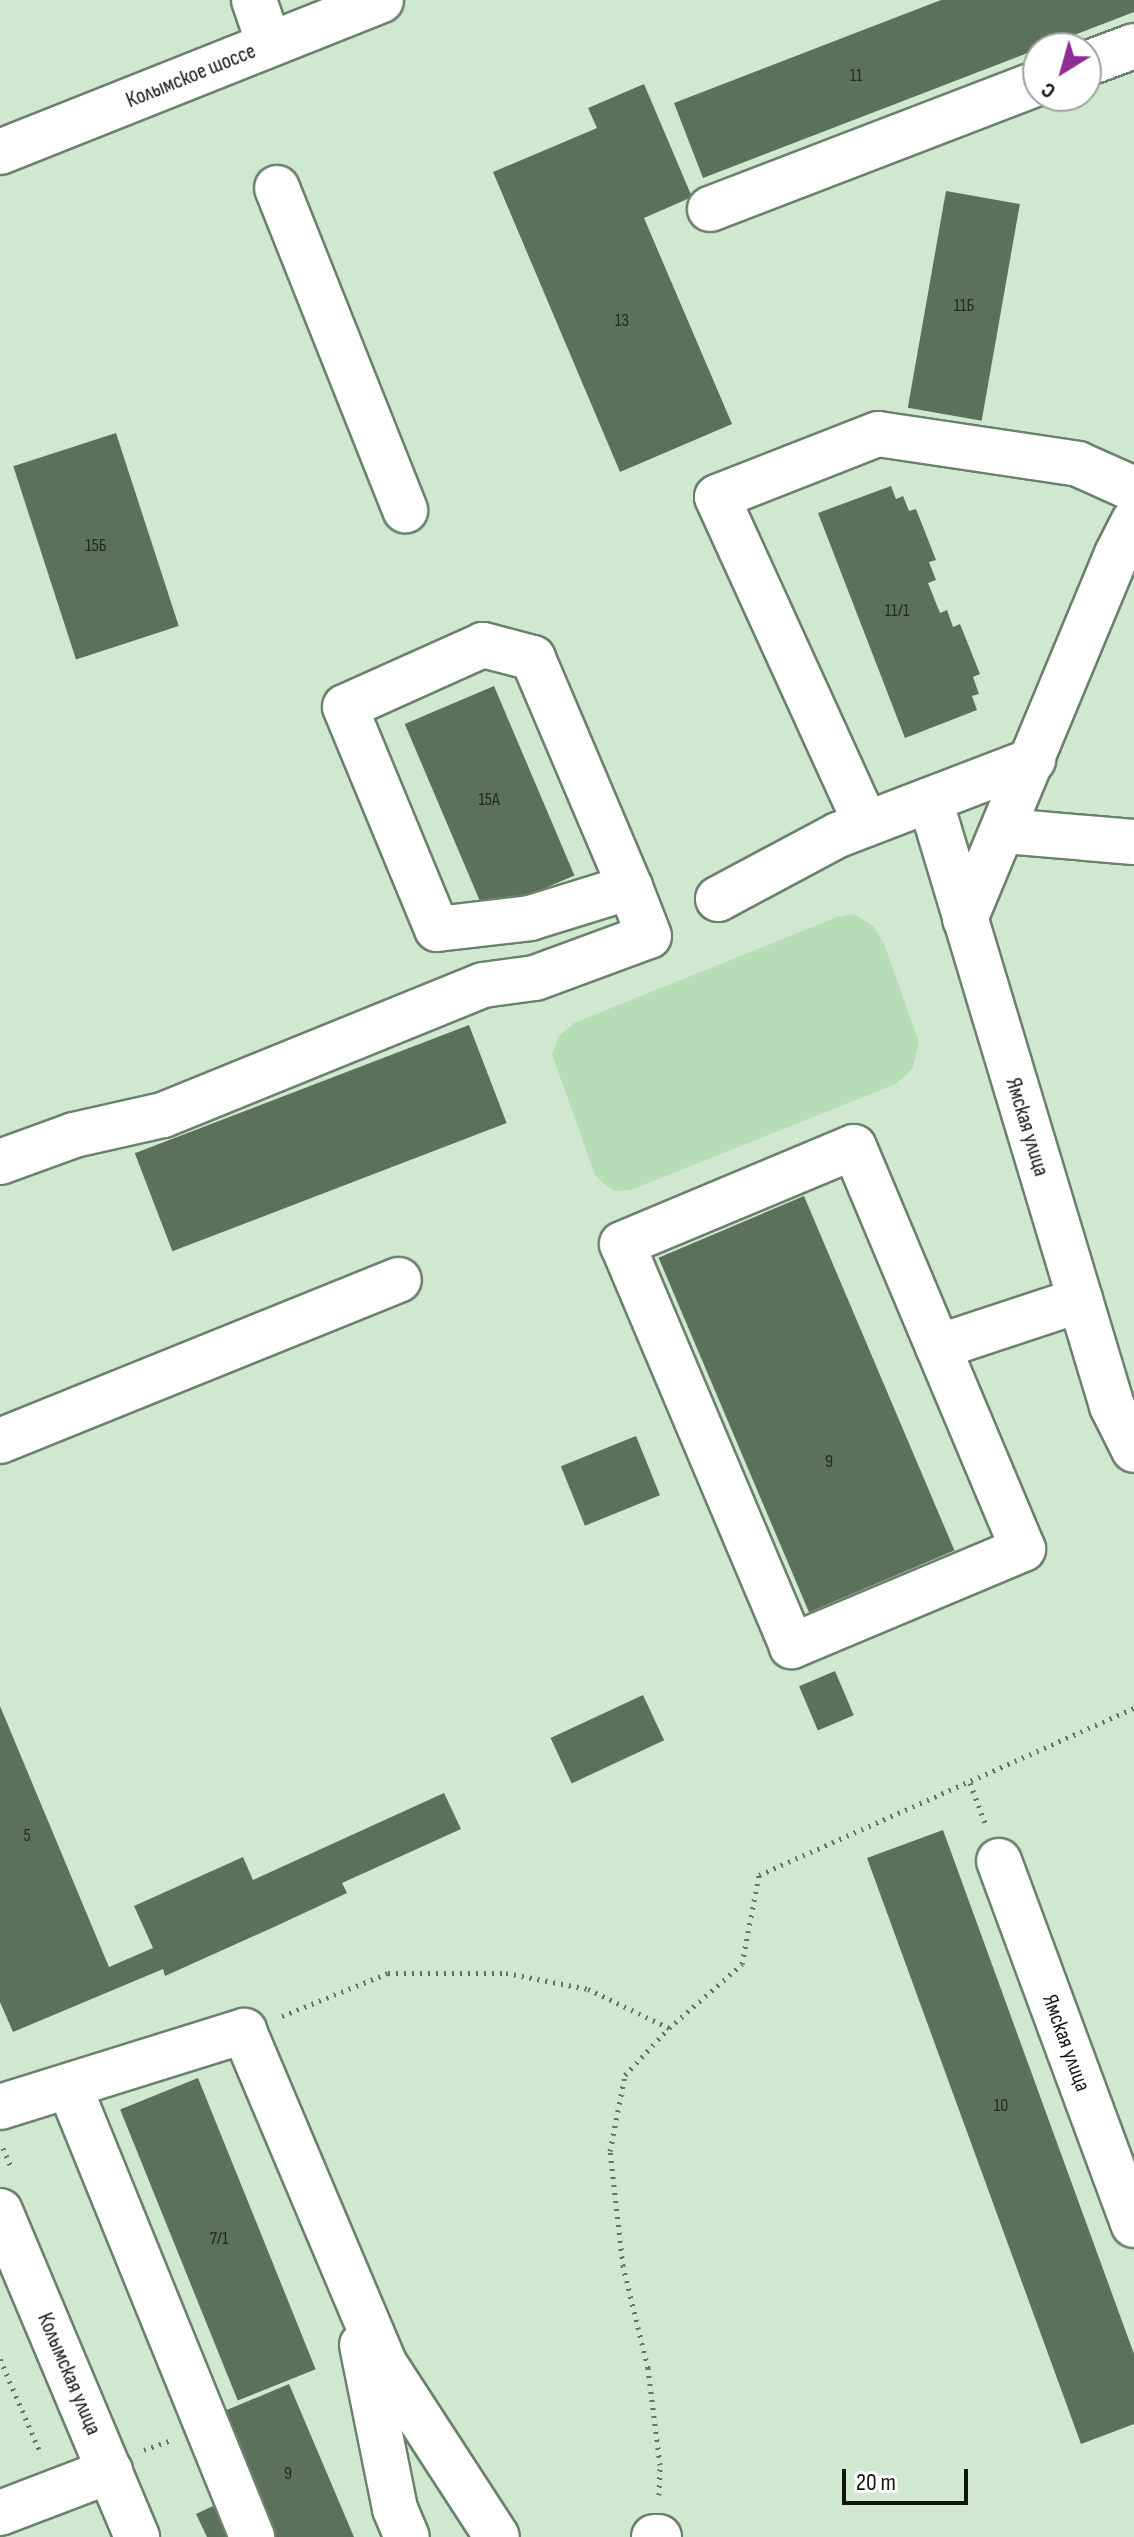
<!DOCTYPE html>
<meta charset="utf-8">
<style>
body{margin:0}
#map{position:relative;width:1134px;height:2537px;overflow:hidden;background:#d0e8d0;font-family:"Sofia Sans Condensed",sans-serif}
div>[style]{position:absolute}
.green>*{inset:0;background:#b6ddb6}
.building>*{inset:0;background:#5b715b;transform-origin:0 0}
.path>*{height:5px;margin-top:-2.5px;transform-origin:0;background:repeating-linear-gradient(90deg,#657565 0 2px,transparent 0 8px)}
.roads{filter:drop-shadow(2px 0 #6a816a) drop-shadow(-2px 0 #6a816a) drop-shadow(0 2px #6a816a) drop-shadow(0 -2px #6a816a)}
.minor>*{height:44px;margin:-22px;padding:0 22px;transform-origin:22px;border-radius:22px;background:#fff}
.highway>*{height:44px;margin:-22px;padding:0 22px;transform-origin:22px;border-radius:22px;background:#fff}
span{translate:-50% -50%;white-space:nowrap;text-align:center;line-height:1.15;-webkit-text-stroke:6px #fff;paint-order:stroke}
.number-label{font-size:18px;color:#212d21}
.number-label span{-webkit-text-stroke-width:0}
.street-label{font-size:22px;color:#0e160e}
.north{position:absolute;left:1022px;top:32px;width:80px;height:80px;box-sizing:border-box;background:#fff;border:2px solid #9fa29f;border-radius:50%;rotate:217deg;font-size:22px;font-weight:700;line-height:32px;text-align:center;color:#0e160e}
.north::after{content:'';display:block;margin:auto;width:28px;height:36px;background:#8e2d95;clip-path:polygon(50% 0,100% 100%,50% 72%,0 100%)}
.scale{position:absolute;left:842px;top:2469px;width:126px;height:36px;box-sizing:border-box;border:4px solid #0e160e;border-top:0;padding-left:10px;font-size:24px;line-height:28px;white-space:nowrap;color:#0e160e;-webkit-text-stroke:6px #fff;paint-order:stroke}
</style>
<div id="map">
<div class="green">
<div style="clip-path:polygon(854px 914px,873px 926px,884px 944px,919px 1042px,913px 1068px,896px 1084px,631px 1190px,615px 1191px,606px 1186px,595px 1175px,552px 1054px,559px 1036px,574px 1023px,837px 917px)"></div>
</div>
<div class="building">
<div style="clip-path:polygon(941px 0,1134px 0,1134px 12px,703px 178px,674px 103px)"></div>
<div style="clip-path:polygon(644px 84px,692px 197px,644px 218px,732px 424px,620px 472px,493px 172px,597px 128px,588px 108px)"></div>
<div style="left:946px;top:191px;width:75px;height:220px;rotate:10deg"></div>
<div style="left:116px;top:433px;width:203px;height:108px;rotate:72deg"></div>
<div style="clip-path:polygon(891px 486px,896px 499px,903px 496px,909px 511px,916px 509px,936px 560px,929px 562px,936px 580px,928px 583px,940px 613px,947px 610px,953px 627px,960px 624px,980px 674px,973px 677px,979px 694px,972px 696px,977px 710px,905px 738px,818px 513px)"></div>
<div style="left:494px;top:686px;width:206px;height:97px;rotate:67deg"></div>
<div style="left:469px;top:1025px;width:105px;height:358px;rotate:69deg"></div>
<div style="left:804px;top:1196px;width:385px;height:158px;rotate:67deg"></div>
<div style="left:636px;top:1436px;width:64px;height:81px;rotate:68deg"></div>
<div style="left:835px;top:1671px;width:48px;height:39px;rotate:67deg"></div>
<div style="left:643px;top:1695px;width:50px;height:102px;rotate:65deg"></div>
<div style="clip-path:polygon(0 1706px,109px 1967px,153px 1948px,134px 1906px,243px 1857px,253px 1880px,444px 1793px,461px 1829px,342px 1883px,347px 1893px,274px 1927px,165px 1976px,163px 1969px,13px 2032px,0 2002px)"></div>
<div style="clip-path:polygon(943px 1830px,1134px 2354px,1134px 2424px,1081px 2444px,867px 1858px)"></div>
<div style="left:198px;top:2078px;width:314px;height:84px;rotate:68deg"></div>
<div style="clip-path:polygon(289px 2384px,354px 2537px,274px 2537px,222px 2412px)"></div>
<div style="clip-path:polygon(213px 2506px,228px 2537px,207px 2537px,196px 2514px)"></div>
</div>
<div class="path">
<div style="left:970px;top:1783px;width:43px;rotate:69.4deg"></div>
<div style="left:282px;top:2016px;width:114px;rotate:-22.1deg"></div>
<div style="left:388px;top:1973px;width:118px"></div>
<div style="left:506px;top:1973px;width:84px;rotate:11deg"></div>
<div style="left:588px;top:1989px;width:90px;rotate:25.7deg"></div>
<div style="left:669px;top:2028px;width:97px;rotate:-41.2deg"></div>
<div style="left:742px;top:1964px;width:91px;rotate:-79.2deg"></div>
<div style="left:759px;top:1875px;width:411px;rotate:-24deg"></div>
<div style="left:3px;top:2148px;width:23px;rotate:67deg"></div>
<div style="left:0;top:2359px;width:103px;rotate:66.7deg"></div>
<div style="left:144px;top:2450px;width:27px;rotate:-20deg"></div>
<div style="left:659px;top:2495px;width:30px;rotate:-88deg"></div>
<div style="left:660px;top:2465px;width:98px;rotate:-97.1deg"></div>
<div style="left:648px;top:2368px;width:105px;rotate:-103.8deg"></div>
<div style="left:623px;top:2266px;width:116px;rotate:-96.4deg"></div>
<div style="left:610px;top:2151px;width:77px;rotate:-78.8deg"></div>
<div style="left:625px;top:2075px;width:64px;rotate:-46.9deg"></div>
</div>
<div class="roads">
<div class="minor">
<div style="left:254px;top:0;width:46px;rotate:71.2deg"></div>
<div style="left:1086px;top:64px;width:51px;rotate:-20.6deg"></div>
<div style="left:277px;top:188px;width:347px;rotate:68.3deg"></div>
<div style="left:710px;top:209px;width:351px;rotate:-21deg"></div>
<div style="left:930px;top:800px;width:633px;rotate:73.28deg"></div>
<div style="left:1112px;top:1406px;width:49px;rotate:63.4deg"></div>
<div style="left:866px;top:824px;width:359px;rotate:-114.5deg"></div>
<div style="left:717px;top:497px;width:173px;rotate:-21.4deg"></div>
<div style="left:878px;top:434px;width:202px;rotate:8.5deg"></div>
<div style="left:1078px;top:464px;width:61px;rotate:24.1deg"></div>
<div style="left:1005px;top:831px;width:129px;rotate:4.9deg"></div>
<div style="left:718px;top:899px;width:136px;rotate:-28.1deg"></div>
<div style="left:838px;top:835px;width:209px;rotate:-21deg"></div>
<div style="left:965px;top:919px;width:395px;rotate:-67.4deg"></div>
<div style="left:1117px;top:554px;width:37px;rotate:-63deg"></div>
<div style="left:854px;top:1147px;width:436px;rotate:67.2deg"></div>
<div style="left:1023px;top:1549px;width:251px;rotate:157.2deg"></div>
<div style="left:792px;top:1646px;width:436px;rotate:-112.9deg"></div>
<div style="left:622px;top:1244px;width:251px;rotate:-22.7deg"></div>
<div style="left:0;top:1162px;width:79px;rotate:-20deg"></div>
<div style="left:74px;top:1135px;width:91px;rotate:-12.7deg"></div>
<div style="left:163px;top:1115px;width:345px;rotate:-22.1deg"></div>
<div style="left:483px;top:985px;width:52px;rotate:-7.7deg"></div>
<div style="left:535px;top:978px;width:121px;rotate:-20.2deg"></div>
<div style="left:649px;top:936px;width:53px;rotate:-111.2deg"></div>
<div style="left:630px;top:887px;width:249px;rotate:-113deg"></div>
<div style="left:533px;top:658px;width:52px;rotate:-165.4deg"></div>
<div style="left:483px;top:645px;width:151px;rotate:155.8deg"></div>
<div style="left:345px;top:707px;width:240px;rotate:67.5deg"></div>
<div style="left:437px;top:929px;width:94px;rotate:-6.7deg"></div>
<div style="left:530px;top:918px;width:105px;rotate:-17.2deg"></div>
<div style="left:938px;top:1347px;width:150px;rotate:-18.3deg"></div>
<div style="left:0;top:1441px;width:430px;rotate:-22deg"></div>
<div style="left:999px;top:1861px;width:388px;rotate:69.7deg"></div>
<div style="left:69px;top:2086px;width:487px;rotate:67.9deg"></div>
<div style="left:0;top:2107px;width:256px;rotate:-17.3deg"></div>
<div style="left:244px;top:2031px;width:360px;rotate:67.1deg"></div>
<div style="left:384px;top:2363px;width:207px;rotate:57deg"></div>
<div style="left:0;top:2211px;width:354px;rotate:67.2deg"></div>
<div style="left:362px;top:2345px;width:167px;rotate:78.6deg"></div>
<div style="left:395px;top:2509px;width:30px;rotate:67deg"></div>
<div style="left:0;top:2513px;width:118px;rotate:-20.9deg"></div>
<div style="left:654px;top:2537px;width:5px"></div>
</div>
<div class="highway">
<div style="left:0;top:152px;width:410px;rotate:-21.7deg"></div>
</div>
</div>
<div class="number-label">
<span style="left:856px;top:76px">11</span>
<span style="left:964px;top:306px">11Б</span>
<span style="left:622px;top:321px">13</span>
<span style="left:96px;top:546px">15Б</span>
<span style="left:897px;top:611px">11/1</span>
<span style="left:489px;top:800px">15А</span>
<span style="left:829px;top:1462px">9</span>
<span style="left:27px;top:1836px">5</span>
<span style="left:1001px;top:2106px">10</span>
<span style="left:219px;top:2239px">7/1</span>
<span style="left:288px;top:2474px">9</span>
</div>
<div class="street-label">
<span style="left:191px;top:76px;rotate:-22deg">Колымское шоссе</span>
<span style="left:1027px;top:1127px;rotate:73deg">Ямская улица</span>
<span style="left:1066px;top:2043px;rotate:70deg">Ямская улица</span>
<span style="left:69px;top:2374px;rotate:67deg">Колымская улица</span>
</div>
<div class="north">С</div>
<div class="scale">20 m</div>
</div>
